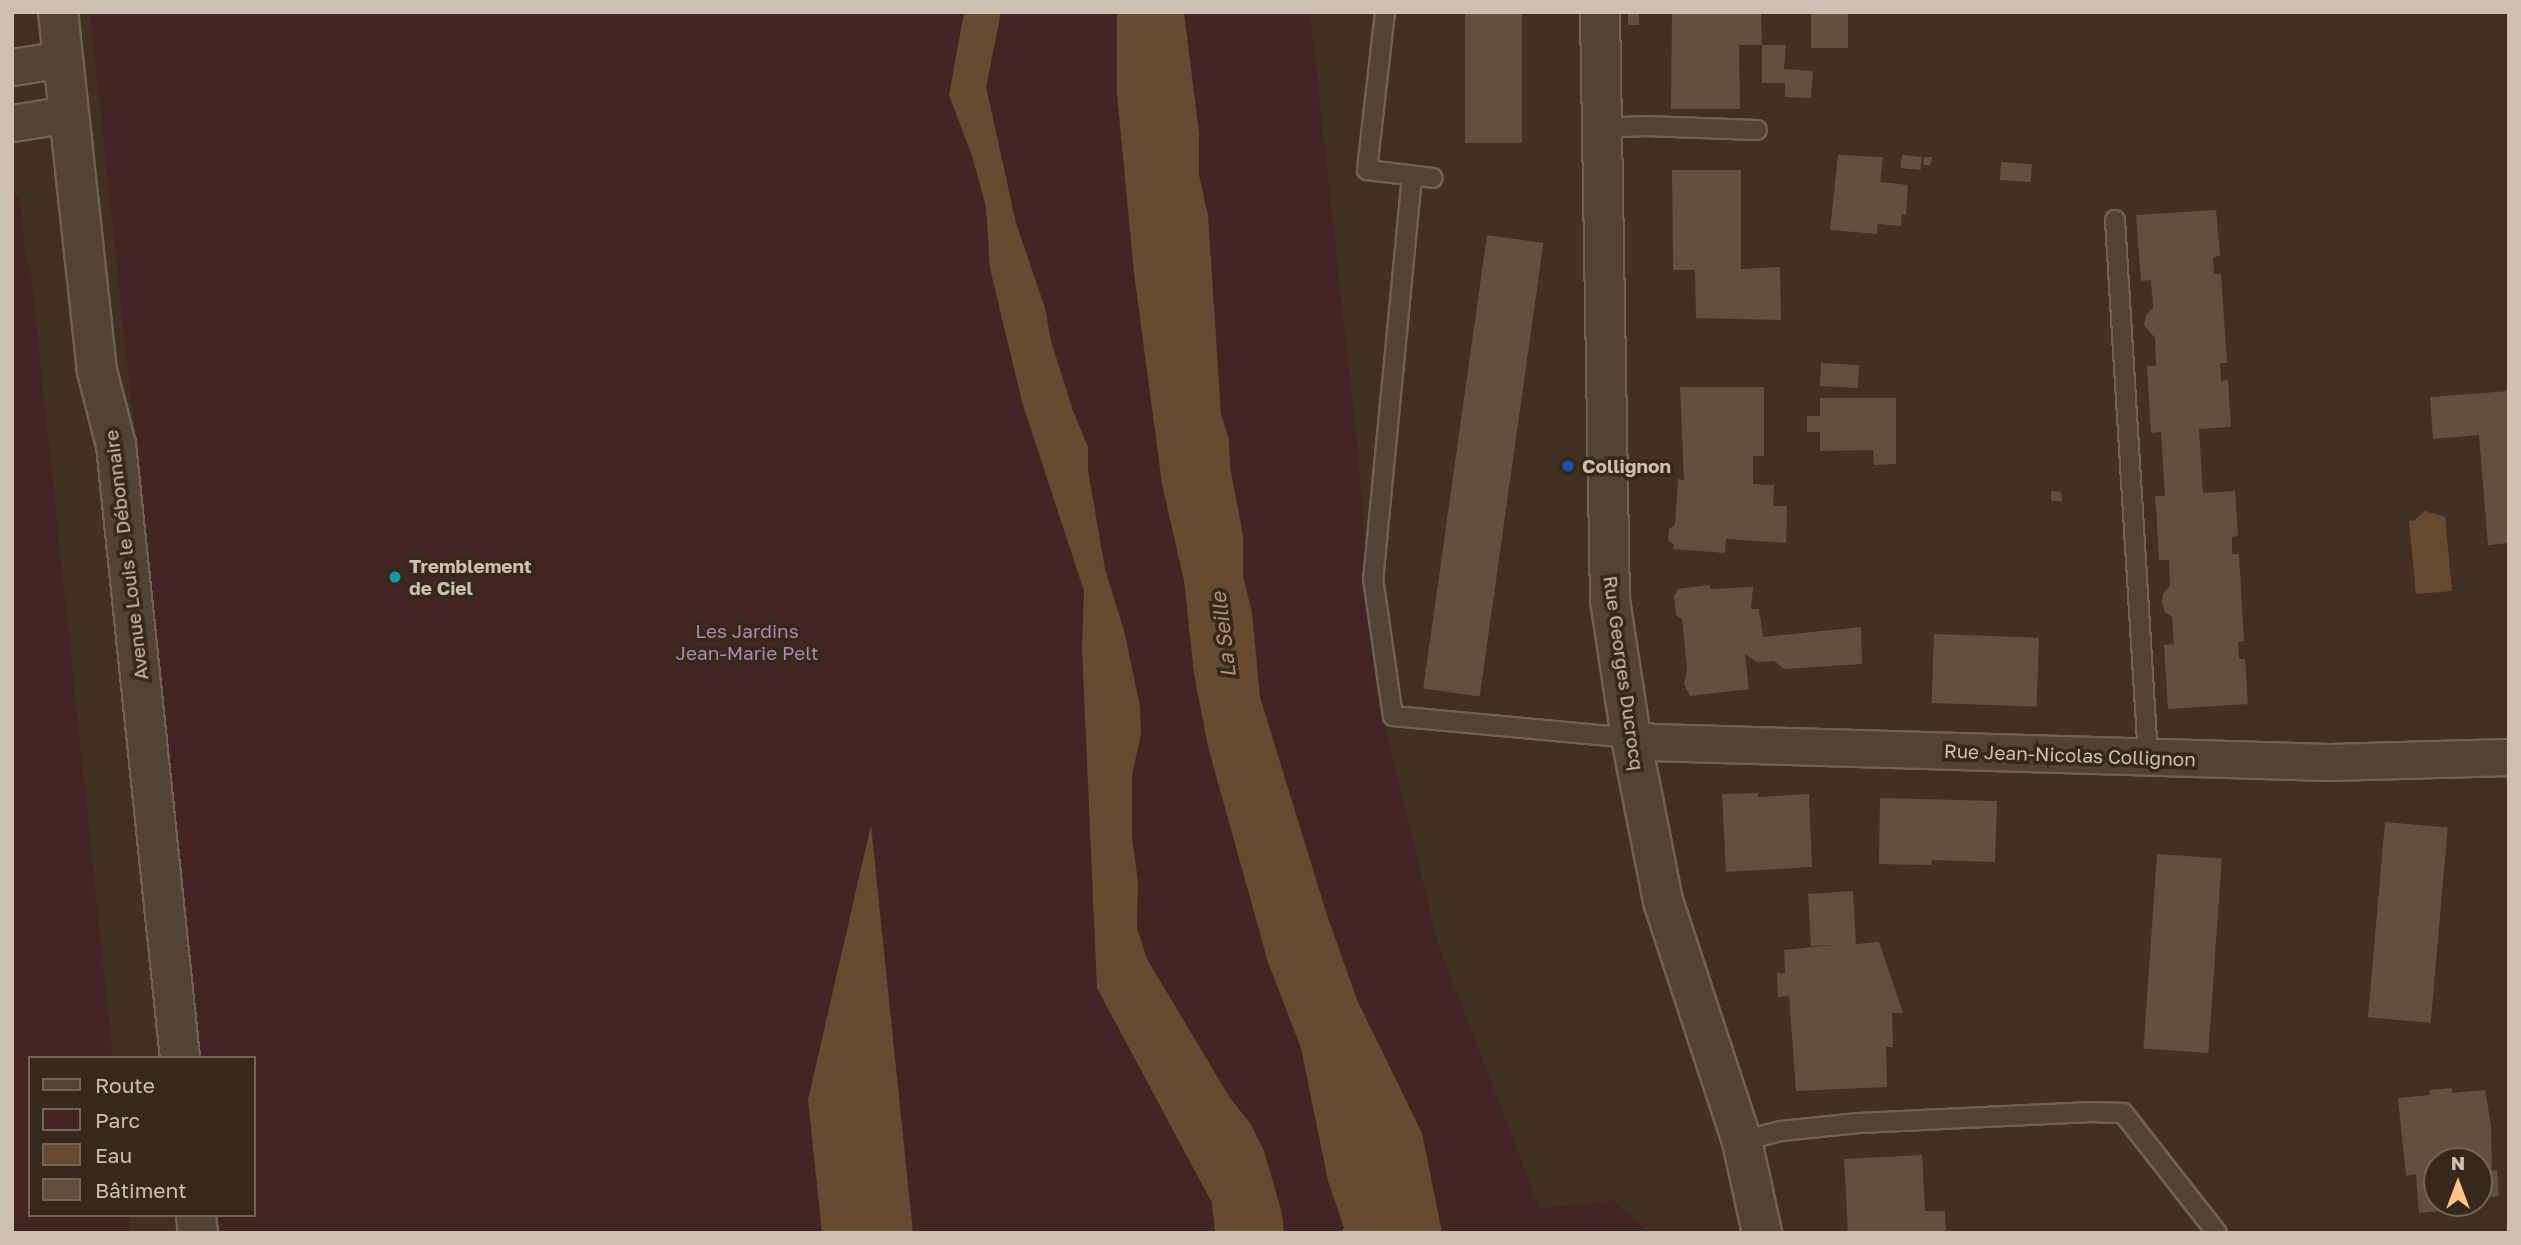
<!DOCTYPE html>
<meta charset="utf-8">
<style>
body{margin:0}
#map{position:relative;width:2521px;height:1245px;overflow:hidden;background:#423122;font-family:"Golos Text",sans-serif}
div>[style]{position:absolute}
.green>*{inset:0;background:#432524}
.water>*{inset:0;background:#664b31}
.building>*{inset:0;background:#61503e;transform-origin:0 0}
.roads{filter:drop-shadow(2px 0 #6f6255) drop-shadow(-2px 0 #6f6255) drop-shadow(0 2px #6f6255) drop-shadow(0 -2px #6f6255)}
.service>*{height:18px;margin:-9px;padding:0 9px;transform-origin:9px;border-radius:9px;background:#514437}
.minor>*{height:35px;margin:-17.5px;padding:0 17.5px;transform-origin:17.5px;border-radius:17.5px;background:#514437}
.tertiary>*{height:38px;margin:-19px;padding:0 19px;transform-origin:19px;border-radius:19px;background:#514437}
.dots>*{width:19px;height:19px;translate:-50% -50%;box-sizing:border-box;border:4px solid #36291c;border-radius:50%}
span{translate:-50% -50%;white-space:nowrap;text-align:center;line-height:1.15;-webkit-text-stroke:7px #36291c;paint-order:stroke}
.poi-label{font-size:19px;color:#ccc0b3;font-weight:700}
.left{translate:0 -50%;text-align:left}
.street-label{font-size:19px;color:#ccc0b3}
.park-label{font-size:19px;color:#b286ad}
.water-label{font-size:21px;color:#b29070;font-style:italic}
.frame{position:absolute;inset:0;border:14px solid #ccc0b3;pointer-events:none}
.legend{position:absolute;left:28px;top:1056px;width:228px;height:161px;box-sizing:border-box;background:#36291c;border:2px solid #726558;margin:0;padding:9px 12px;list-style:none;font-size:21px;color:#ccc0b3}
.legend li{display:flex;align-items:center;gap:14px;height:35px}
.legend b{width:35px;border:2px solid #726558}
.north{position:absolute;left:2423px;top:1147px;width:70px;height:70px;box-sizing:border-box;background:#36291c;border:2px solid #726558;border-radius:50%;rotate:0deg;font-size:19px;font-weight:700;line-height:28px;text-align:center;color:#ccc0b3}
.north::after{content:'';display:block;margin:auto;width:24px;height:32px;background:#ffc485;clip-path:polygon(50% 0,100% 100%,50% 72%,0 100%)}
</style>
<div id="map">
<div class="green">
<div style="clip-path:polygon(90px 12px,1310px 12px,1357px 444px,1376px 690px,1437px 941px,1540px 1209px,1613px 1200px,1649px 1233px,220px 1233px,218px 1215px,254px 1215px,254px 1058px,201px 1058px)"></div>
<div style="clip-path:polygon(12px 187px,20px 200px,26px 264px,30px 265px,113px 1058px,30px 1058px,30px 1215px,129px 1215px,131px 1233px,12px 1233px)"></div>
</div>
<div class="water">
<div style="clip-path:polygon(964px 12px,1001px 12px,986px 87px,1016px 223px,1045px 308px,1051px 341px,1073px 411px,1088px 447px,1088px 470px,1105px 569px,1125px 634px,1140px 707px,1141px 734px,1132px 775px,1132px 837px,1138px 882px,1137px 928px,1147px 959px,1230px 1098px,1250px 1123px,1264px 1151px,1282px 1213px,1284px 1233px,1215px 1233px,1212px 1203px,1097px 988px,1082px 648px,1084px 591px,1022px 402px,990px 268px,986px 207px,972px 156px,949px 95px)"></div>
<div style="clip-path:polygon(1117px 12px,1184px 12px,1199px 133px,1199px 175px,1208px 215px,1221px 414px,1229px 439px,1230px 467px,1243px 535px,1243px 576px,1252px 613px,1260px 697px,1326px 912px,1357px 1000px,1422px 1133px,1442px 1233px,1340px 1233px,1344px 1228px,1328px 1181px,1301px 1048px,1268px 962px,1208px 747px,1194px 674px,1184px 581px,1162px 484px,1134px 273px,1117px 94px)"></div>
<div style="clip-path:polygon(2425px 511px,2445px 517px,2452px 591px,2416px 594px,2409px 521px,2415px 520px)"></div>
<div style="clip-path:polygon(871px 825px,913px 1233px,822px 1233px,808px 1100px)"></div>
</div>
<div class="building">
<div style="left:1465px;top:12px;width:57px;height:131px"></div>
<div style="left:1628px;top:12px;width:11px;height:13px"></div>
<div style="clip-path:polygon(1672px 12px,1761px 12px,1762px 45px,1739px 45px,1740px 109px,1671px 109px)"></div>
<div style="left:1811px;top:12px;width:37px;height:36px"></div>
<div style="clip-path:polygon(1762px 45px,1786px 45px,1784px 69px,1813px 71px,1811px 98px,1785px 97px,1785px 83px,1762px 83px)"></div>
<div style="clip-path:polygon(1838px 155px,1883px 157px,1880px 182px,1908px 185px,1906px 215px,1902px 214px,1901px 226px,1878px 224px,1877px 234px,1830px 230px)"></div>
<div style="left:1902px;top:155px;width:20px;height:13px;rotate:6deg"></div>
<div style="clip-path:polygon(1924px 157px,1932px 157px,1930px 165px,1923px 165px)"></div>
<div style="left:2001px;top:162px;width:31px;height:18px;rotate:4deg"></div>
<div style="clip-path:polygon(1672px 170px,1741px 170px,1741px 269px,1780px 267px,1781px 320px,1696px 318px,1695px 270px,1673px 270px)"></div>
<div style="clip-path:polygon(2216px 210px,2220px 256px,2213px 257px,2214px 274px,2221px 274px,2227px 363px,2220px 363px,2221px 381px,2228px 380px,2231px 427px,2199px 429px,2203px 493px,2235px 491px,2238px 536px,2232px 537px,2232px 554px,2239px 554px,2244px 641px,2238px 642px,2239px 659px,2245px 659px,2248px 704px,2168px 709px,2164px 645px,2174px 644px,2172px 617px,2165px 612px,2162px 603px,2163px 594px,2170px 586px,2169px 560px,2159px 560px,2157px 522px,2155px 496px,2165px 496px,2161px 432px,2151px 433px,2147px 366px,2156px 366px,2155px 338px,2144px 325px,2146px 315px,2153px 308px,2151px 280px,2141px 281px,2136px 215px)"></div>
<div style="left:1487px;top:235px;width:57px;height:458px;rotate:8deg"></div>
<div style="left:1821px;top:363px;width:38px;height:23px;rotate:3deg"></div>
<div style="clip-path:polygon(1680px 387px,1764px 387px,1764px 456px,1753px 456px,1753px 484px,1774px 485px,1773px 506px,1787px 506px,1786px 543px,1726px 539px,1725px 553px,1673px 549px,1674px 544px,1668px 541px,1669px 529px,1675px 525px,1678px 479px,1684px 480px)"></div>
<div style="clip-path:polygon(2509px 391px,2509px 543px,2488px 545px,2479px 435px,2433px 439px,2430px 397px)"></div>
<div style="clip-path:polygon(1820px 398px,1896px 398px,1896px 464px,1874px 465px,1873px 450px,1820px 451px,1820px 432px,1807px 432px,1807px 416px,1820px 416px)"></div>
<div style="clip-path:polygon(2051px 491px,2061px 492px,2062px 501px,2051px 501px)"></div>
<div style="clip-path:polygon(1710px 585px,1710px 589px,1753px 587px,1751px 609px,1759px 609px,1763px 637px,1861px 627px,1862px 664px,1784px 669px,1774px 661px,1757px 662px,1745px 654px,1749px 689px,1690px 696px,1684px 684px,1687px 669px,1682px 619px,1676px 615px,1674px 596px,1678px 589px)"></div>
<div style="left:1934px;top:634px;width:105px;height:69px;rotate:2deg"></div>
<div style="clip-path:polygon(1758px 793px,1758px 797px,1809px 794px,1812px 867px,1726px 872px,1722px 794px)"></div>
<div style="clip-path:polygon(1880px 798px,1997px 801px,1995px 862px,1932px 860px,1931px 865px,1879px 864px)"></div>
<div style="left:2385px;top:822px;width:63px;height:196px;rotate:5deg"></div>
<div style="left:2157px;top:854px;width:65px;height:195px;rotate:4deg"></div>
<div style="clip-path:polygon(1853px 891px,1856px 944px,1879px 942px,1903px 1013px,1892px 1013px,1893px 1047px,1886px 1047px,1887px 1087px,1796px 1091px,1789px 996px,1778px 997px,1777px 973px,1785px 973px,1784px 950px,1834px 945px,1811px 946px,1808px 894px)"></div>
<div style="clip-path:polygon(2452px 1088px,2452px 1093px,2485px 1090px,2491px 1125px,2492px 1171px,2497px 1170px,2499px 1196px,2479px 1198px,2479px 1161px,2437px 1161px,2437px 1203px,2463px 1203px,2463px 1209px,2419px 1213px,2416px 1174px,2406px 1176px,2398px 1098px,2430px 1095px,2429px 1090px)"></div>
<div style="clip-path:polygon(1922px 1155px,1925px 1211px,1945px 1211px,1946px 1233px,1848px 1233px,1844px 1159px)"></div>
</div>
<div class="roads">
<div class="service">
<div style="left:1385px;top:12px;width:159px;rotate:96.5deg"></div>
<div style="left:1367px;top:170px;width:66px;rotate:6.9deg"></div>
<div style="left:1601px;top:128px;width:44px;rotate:-2.6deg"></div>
<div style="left:1645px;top:126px;width:112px;rotate:2deg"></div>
<div style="left:1412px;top:176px;width:404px;rotate:95.5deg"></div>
<div style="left:1373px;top:578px;width:139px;rotate:81.8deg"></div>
<div style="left:1393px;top:716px;width:239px;rotate:5.3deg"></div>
<div style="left:2115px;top:220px;width:538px;rotate:86.48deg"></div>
<div style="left:1742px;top:1141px;width:40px;rotate:-14.4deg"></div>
<div style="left:1781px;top:1131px;width:78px;rotate:-5.9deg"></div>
<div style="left:1859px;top:1123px;width:232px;rotate:-2.7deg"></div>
<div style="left:2091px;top:1112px;width:32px;rotate:2deg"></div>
<div style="left:2123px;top:1113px;width:152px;rotate:51.9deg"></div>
</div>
<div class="minor">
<div style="left:12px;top:67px;width:52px;rotate:-8.9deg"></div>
<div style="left:12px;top:123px;width:58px;rotate:-9deg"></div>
<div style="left:1631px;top:738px;width:21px;rotate:11deg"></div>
<div style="left:1652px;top:742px;width:677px;rotate:1.69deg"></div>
<div style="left:2329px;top:762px;width:180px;rotate:-1.6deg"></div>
</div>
<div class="tertiary">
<div style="left:58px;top:12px;width:361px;rotate:83.8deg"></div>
<div style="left:97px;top:371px;width:76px;rotate:75.6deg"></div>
<div style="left:116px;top:445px;width:616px;rotate:84.04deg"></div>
<div style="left:1600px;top:12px;width:588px;rotate:89.03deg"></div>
<div style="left:1610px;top:600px;width:140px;rotate:81.3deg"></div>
<div style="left:1631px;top:738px;width:166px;rotate:78.9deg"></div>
<div style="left:1663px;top:901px;width:253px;rotate:71.8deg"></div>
<div style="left:1742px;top:1141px;width:94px;rotate:77.7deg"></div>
<div style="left:196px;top:1215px;width:18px;rotate:84deg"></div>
</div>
</div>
<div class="dots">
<div style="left:1568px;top:466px;background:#1a4fb4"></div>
<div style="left:395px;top:577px;background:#0f9aa8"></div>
</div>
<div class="poi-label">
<span class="left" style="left:1582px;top:466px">Collignon</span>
<span class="left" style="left:409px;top:577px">Tremblement<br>de Ciel</span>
</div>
<div class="street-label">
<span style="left:126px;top:555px;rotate:-97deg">Avenue Louis le Débonnaire</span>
<span style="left:1624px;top:673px;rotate:82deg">Rue Georges Ducrocq</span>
<span style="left:2070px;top:755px;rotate:2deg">Rue Jean-Nicolas Collignon</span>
</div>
<div class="park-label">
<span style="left:747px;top:642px">Les Jardins<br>Jean-Marie Pelt</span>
</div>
<div class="water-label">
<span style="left:1223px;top:635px;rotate:-97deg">La Seille</span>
</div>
<div class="frame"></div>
<ul class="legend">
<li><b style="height:9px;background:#514437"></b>Route</li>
<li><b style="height:19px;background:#432524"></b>Parc</li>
<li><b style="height:19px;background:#664b31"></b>Eau</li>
<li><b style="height:19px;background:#61503e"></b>Bâtiment</li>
</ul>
<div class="north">N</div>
</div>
